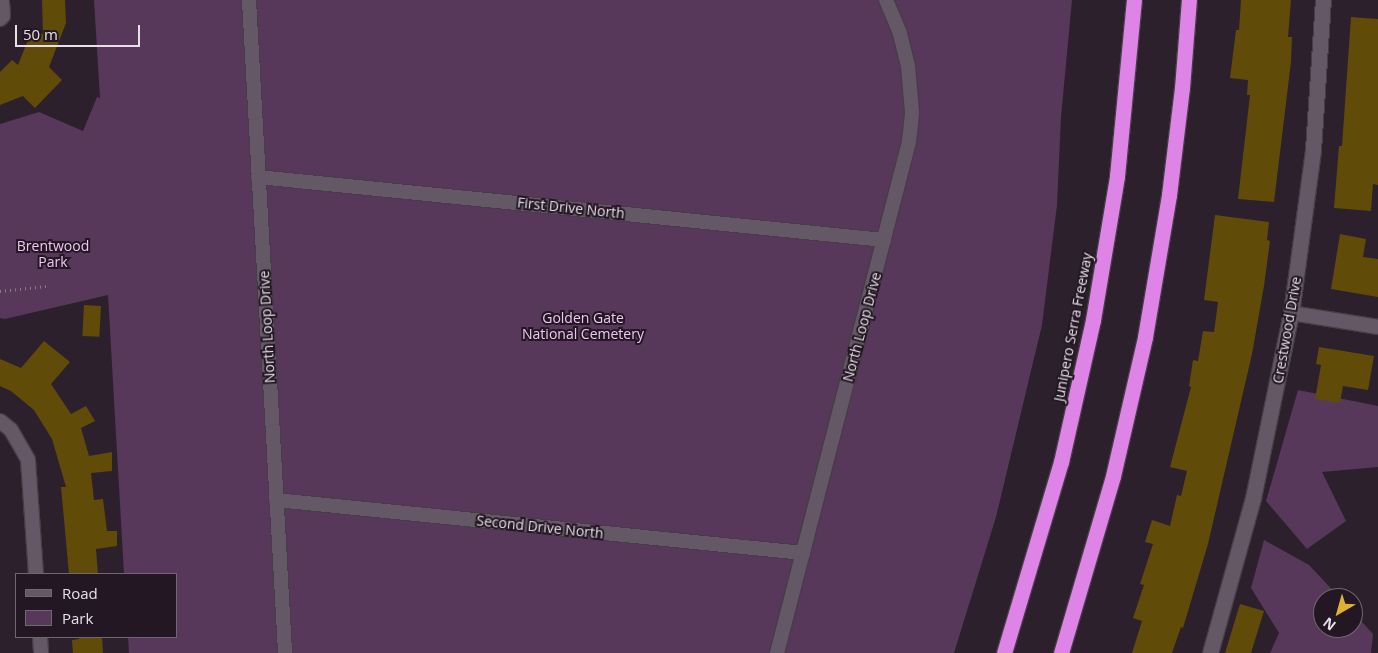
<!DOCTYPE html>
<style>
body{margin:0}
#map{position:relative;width:1378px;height:653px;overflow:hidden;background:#2b202c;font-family:"Open Sans",sans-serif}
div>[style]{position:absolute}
.green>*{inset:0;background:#57375a}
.building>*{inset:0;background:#614b08;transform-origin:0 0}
.path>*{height:3px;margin-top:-1.5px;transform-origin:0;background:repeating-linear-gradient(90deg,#877d88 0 1px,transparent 0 5px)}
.roads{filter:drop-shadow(1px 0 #473d48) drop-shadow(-1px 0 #473d48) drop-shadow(0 1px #473d48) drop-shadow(0 -1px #473d48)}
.street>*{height:14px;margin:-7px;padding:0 7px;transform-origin:7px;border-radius:7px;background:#655866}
.secondary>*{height:15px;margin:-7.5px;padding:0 7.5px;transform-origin:7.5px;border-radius:7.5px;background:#655866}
.highway>*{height:15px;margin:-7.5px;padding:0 7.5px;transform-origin:7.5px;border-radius:7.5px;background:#de84e7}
span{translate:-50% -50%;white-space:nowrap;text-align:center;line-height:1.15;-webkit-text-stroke:4px #221723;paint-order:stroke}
.street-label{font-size:14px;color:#e8e0e9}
.park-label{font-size:14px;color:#f1c5f5}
.legend{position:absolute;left:15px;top:573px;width:162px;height:65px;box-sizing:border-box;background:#221723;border:1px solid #716772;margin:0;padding:6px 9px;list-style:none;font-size:15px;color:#e8e0e9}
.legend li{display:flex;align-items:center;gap:10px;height:25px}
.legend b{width:25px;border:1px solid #716772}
.north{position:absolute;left:1313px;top:588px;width:50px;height:50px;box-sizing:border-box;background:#221723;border:1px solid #716772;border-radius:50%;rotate:218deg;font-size:14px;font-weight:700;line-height:20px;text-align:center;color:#e8e0e9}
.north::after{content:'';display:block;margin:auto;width:18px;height:22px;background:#deb133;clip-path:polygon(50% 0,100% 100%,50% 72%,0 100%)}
.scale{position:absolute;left:15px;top:25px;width:125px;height:22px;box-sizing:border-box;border:2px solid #e8e0e9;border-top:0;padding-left:6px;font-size:15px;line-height:18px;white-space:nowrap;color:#e8e0e9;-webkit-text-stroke:4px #221723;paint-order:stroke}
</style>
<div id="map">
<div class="green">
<div style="clip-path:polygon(94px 0,1072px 0,1061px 117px,1057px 205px,1042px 325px,996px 517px,954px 653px,129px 653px,128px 637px,176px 637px,176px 574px,124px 574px,108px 295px,5px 319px,0 318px,0 124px,39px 112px,83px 131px,97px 97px,100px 98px)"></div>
<div style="clip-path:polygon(1298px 390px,1378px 406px,1378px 467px,1322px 472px,1346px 521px,1307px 549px,1266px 501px)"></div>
<div style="clip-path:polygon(1264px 540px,1309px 565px,1340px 598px,1323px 598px,1323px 628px,1353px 628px,1353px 612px,1373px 634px,1371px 653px,1270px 653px,1279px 633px,1251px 588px)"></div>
</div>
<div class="building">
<div style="clip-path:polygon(42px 0,65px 0,66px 23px,49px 67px,62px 80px,35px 108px,23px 96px,0 105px,0 72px,12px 60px,18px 65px,32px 30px,43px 34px)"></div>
<div style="clip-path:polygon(1241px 0,1291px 0,1288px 37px,1292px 37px,1291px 62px,1274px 202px,1238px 199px,1250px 95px,1247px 95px,1248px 80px,1230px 78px,1236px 30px,1239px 30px)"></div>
<div style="clip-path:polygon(1351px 17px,1378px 19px,1378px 185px,1373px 184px,1371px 211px,1334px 208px,1339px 146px,1342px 146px)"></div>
<div style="clip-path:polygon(1215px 215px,1269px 222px,1267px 240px,1270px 241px,1264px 286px,1252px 354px,1208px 544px,1183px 628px,1181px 627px,1172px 653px,1132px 653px,1142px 621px,1133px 618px,1144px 585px,1140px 584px,1153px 544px,1145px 542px,1152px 520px,1170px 526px,1177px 495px,1181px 496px,1187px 471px,1170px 467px,1191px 387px,1189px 386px,1193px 360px,1198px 361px,1203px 331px,1214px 332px,1218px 302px,1204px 300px)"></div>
<div style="clip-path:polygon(1340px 234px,1366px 239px,1363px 257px,1378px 259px,1378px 297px,1331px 289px)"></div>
<div style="left:84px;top:305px;width:17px;height:31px;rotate:3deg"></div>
<div style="clip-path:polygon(44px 341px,70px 362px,51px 384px,71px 414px,86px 406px,95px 421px,81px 428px,89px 456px,112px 452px,112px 471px,91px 473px,94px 500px,103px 499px,107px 531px,117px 531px,117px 546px,96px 549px,98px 574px,69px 574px,61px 487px,66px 487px,52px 439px,34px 410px,11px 391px,0 386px,0 359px,21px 368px)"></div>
<div style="clip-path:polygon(1319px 347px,1374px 356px,1368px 390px,1343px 386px,1340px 403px,1315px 399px,1321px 365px,1316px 364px)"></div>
<div style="clip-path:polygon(1240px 604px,1264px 611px,1251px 653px,1225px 653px)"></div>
<div style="clip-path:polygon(79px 637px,102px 637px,103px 653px,73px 653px,72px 640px,79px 639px)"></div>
</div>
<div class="path">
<div style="left:0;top:291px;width:47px;rotate:-6.1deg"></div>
</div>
<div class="roads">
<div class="street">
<div style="left:249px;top:0;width:654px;rotate:86.84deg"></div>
<div style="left:0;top:19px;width:4px;rotate:-45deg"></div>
<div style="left:3px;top:16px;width:16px;rotate:-94deg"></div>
<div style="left:258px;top:177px;width:629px;rotate:5.75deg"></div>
<div style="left:1291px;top:313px;width:88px;rotate:9.1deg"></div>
<div style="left:0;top:421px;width:14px;rotate:39deg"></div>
<div style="left:11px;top:430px;width:34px;rotate:60deg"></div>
<div style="left:28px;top:460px;width:114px;rotate:86deg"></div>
<div style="left:276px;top:500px;width:530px;rotate:5.74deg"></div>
<div style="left:40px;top:637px;width:16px;rotate:86deg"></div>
<div style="left:777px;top:653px;width:528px;rotate:-75.52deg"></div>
<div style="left:909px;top:142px;width:30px;rotate:-84deg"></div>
<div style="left:912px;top:112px;width:46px;rotate:-95deg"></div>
<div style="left:908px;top:66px;width:34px;rotate:-104deg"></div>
<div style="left:900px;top:33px;width:36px;rotate:-113deg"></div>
</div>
<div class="secondary">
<div style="left:1210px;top:653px;width:161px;rotate:-74.5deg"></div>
<div style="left:1253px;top:498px;width:189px;rotate:-78.4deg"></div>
<div style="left:1291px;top:313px;width:164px;rotate:-82.3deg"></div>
<div style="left:1313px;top:150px;width:150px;rotate:-86.2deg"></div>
</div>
<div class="highway">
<div style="left:1004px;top:653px;width:199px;rotate:-73.4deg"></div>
<div style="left:1061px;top:462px;width:146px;rotate:-77.3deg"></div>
<div style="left:1093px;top:320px;width:146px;rotate:-80.5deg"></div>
<div style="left:1117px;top:176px;width:177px;rotate:-84.5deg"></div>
<div style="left:1061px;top:653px;width:184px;rotate:-73.6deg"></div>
<div style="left:1113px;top:476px;width:143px;rotate:-77deg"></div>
<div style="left:1145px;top:337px;width:144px;rotate:-80.4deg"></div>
<div style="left:1169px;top:195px;width:108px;rotate:-83.1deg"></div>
<div style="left:1182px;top:88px;width:88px;rotate:-85.5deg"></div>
</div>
</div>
<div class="street-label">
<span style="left:571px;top:208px;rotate:6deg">First Drive North</span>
<span style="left:267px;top:327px;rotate:-93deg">North Loop Drive</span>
<span style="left:862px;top:327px;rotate:-75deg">North Loop Drive</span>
<span style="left:1073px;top:327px;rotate:-79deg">Junipero Serra Freeway</span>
<span style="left:1287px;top:330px;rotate:-80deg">Crestwood Drive</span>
<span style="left:540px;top:527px;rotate:6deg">Second Drive North</span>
</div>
<div class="park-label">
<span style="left:53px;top:254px">Brentwood<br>Park</span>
<span style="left:583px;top:326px">Golden Gate<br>National Cemetery</span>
</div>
<ul class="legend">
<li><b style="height:6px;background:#655866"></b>Road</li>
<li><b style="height:14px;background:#57375a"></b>Park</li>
</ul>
<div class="north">N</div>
<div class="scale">50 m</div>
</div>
